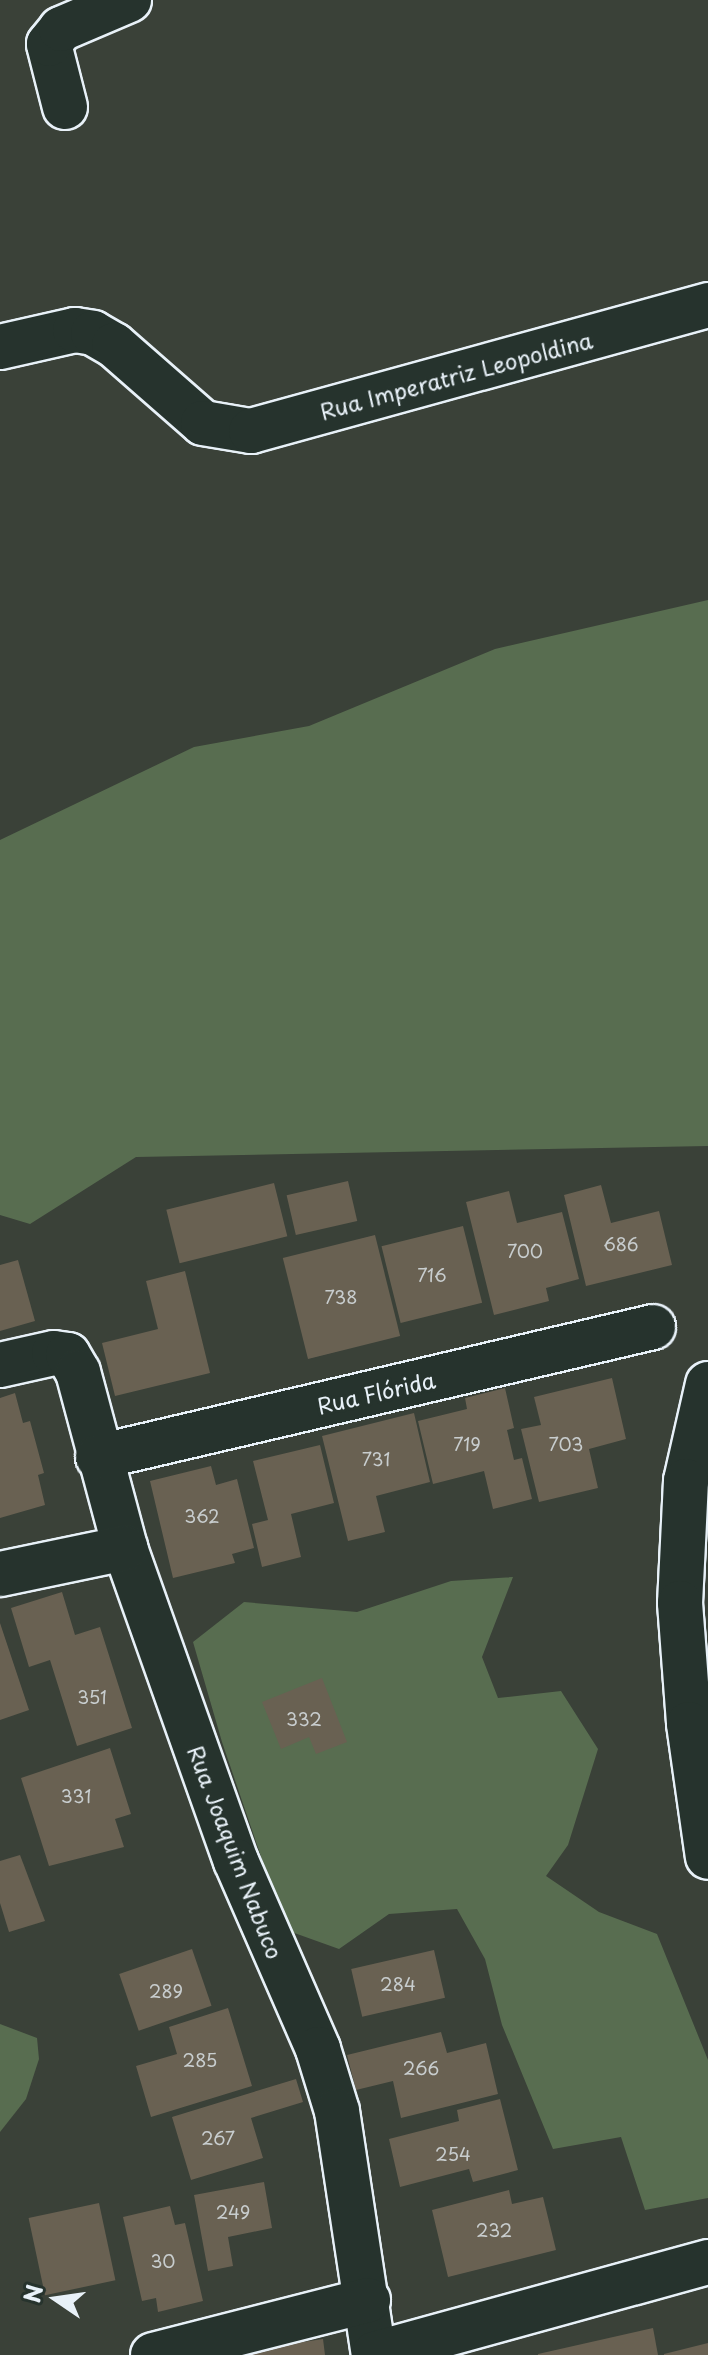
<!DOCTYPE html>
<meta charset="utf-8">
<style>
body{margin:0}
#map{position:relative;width:708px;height:2355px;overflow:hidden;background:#3a4138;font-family:"Playpen Sans",sans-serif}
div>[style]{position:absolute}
.green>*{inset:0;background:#586d50}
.building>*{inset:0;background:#696152;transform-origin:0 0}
.roads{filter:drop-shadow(2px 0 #e8f1f8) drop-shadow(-2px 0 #e8f1f8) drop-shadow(0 2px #e8f1f8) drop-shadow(0 -2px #e8f1f8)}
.minor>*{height:44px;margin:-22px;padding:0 22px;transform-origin:22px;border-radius:22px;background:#26332d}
.major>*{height:44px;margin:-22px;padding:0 22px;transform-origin:22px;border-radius:22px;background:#26332d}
span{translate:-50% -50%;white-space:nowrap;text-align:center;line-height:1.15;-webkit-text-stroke:6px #26332d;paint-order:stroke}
.number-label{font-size:18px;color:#c8cdce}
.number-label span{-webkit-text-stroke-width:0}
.street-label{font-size:22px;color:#e8f1f8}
.north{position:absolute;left:16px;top:2259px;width:80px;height:80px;-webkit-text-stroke:6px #26332d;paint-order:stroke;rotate:283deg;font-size:22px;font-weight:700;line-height:32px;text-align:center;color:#e8f1f8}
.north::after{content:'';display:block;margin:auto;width:28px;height:36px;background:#e8f1f8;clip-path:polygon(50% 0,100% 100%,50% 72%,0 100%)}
</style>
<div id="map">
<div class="green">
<div style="clip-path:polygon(708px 600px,708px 1146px,136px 1157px,30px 1224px,0 1215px,0 840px,194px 747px,309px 726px,495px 649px)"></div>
<div style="clip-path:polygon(513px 1577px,482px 1657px,498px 1698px,561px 1691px,598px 1749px,568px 1845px,546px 1876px,599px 1912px,657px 1934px,708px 2060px,708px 2198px,645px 2210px,621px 2137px,553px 2149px,502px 2025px,485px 1959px,457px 1909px,389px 1914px,339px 1949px,286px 1930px,222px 1742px,193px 1642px,244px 1602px,357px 1612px,451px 1581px)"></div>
<div style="clip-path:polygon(0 2024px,37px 2038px,39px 2059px,26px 2099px,0 2132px)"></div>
</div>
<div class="building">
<div style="left:348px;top:1181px;width:41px;height:63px;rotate:77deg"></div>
<div style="left:274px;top:1183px;width:55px;height:111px;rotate:76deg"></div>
<div style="clip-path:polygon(601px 1185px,611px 1223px,659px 1211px,672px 1265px,586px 1286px,564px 1195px)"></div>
<div style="clip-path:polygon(509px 1191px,517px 1223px,562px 1212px,579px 1279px,546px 1288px,549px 1301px,494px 1315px,466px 1202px)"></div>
<div style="left:463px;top:1226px;width:79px;height:84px;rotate:76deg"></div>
<div style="left:375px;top:1235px;width:104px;height:95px;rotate:76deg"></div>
<div style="clip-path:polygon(18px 1260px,35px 1321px,0 1331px,0 1265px)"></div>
<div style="clip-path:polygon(185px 1271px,210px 1373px,115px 1396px,102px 1343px,158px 1329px,146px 1281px)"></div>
<div style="clip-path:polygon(612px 1378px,626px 1439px,589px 1449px,598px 1488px,539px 1502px,521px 1429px,541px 1425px,534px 1397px)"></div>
<div style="clip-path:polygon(505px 1388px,514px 1428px,507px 1430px,514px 1460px,522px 1458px,532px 1499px,493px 1509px,484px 1471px,433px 1484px,418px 1421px,467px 1409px,465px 1398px)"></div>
<div style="clip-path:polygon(15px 1393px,23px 1423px,30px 1421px,44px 1473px,38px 1475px,45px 1505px,0 1518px,0 1398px)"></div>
<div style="clip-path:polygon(414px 1413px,430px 1482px,376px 1496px,385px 1532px,348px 1541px,322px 1436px)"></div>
<div style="clip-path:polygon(320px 1445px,334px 1503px,291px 1514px,301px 1557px,262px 1567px,252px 1524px,268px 1520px,253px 1461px)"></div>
<div style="clip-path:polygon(211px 1466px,216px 1485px,237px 1479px,254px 1548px,232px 1554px,235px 1563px,173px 1578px,150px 1481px)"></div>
<div style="clip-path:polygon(62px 1592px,75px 1635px,100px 1627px,132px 1728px,77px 1746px,50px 1660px,29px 1667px,11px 1608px)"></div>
<div style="clip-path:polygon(0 1623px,29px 1710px,0 1720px)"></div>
<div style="clip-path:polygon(322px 1678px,347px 1742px,316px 1754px,309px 1737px,281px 1749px,262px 1702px)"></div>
<div style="clip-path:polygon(110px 1748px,131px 1814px,115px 1819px,124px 1847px,49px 1866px,21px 1778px)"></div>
<div style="clip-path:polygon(20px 1855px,45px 1921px,9px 1932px,0 1903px,0 1861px)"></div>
<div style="left:192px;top:1949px;width:60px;height:77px;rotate:71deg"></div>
<div style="left:434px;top:1950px;width:49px;height:85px;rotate:77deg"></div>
<div style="clip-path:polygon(228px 2008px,252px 2086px,151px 2117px,136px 2066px,177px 2054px,169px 2027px)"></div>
<div style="clip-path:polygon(441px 2032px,447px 2053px,486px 2043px,498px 2094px,401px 2118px,393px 2081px,356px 2090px,347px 2055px)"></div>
<div style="clip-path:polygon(296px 2079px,303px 2102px,251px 2118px,263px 2158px,191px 2180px,172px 2117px)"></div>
<div style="clip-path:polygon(500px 2099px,518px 2170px,473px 2182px,469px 2169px,400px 2187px,389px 2139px,459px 2121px,457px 2110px)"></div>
<div style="clip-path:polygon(264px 2182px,272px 2228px,228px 2237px,233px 2266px,208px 2271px,194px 2195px)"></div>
<div style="clip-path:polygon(509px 2190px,512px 2204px,543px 2197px,556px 2250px,448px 2277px,432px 2210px)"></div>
<div style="left:99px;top:2203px;width:79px;height:72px;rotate:78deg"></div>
<div style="clip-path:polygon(170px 2206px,175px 2225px,185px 2223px,203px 2301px,158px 2312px,156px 2298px,142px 2301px,123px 2217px)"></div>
<div style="clip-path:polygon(653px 2328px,658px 2355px,538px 2355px,538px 2354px)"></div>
<div style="clip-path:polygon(323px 2339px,325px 2355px,249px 2355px,249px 2350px)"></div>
<div style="clip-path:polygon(708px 2343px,708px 2355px,664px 2355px,664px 2354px)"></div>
</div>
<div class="roads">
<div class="minor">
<div style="left:65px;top:107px;width:65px;rotate:-104.3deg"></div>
<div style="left:49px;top:44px;width:19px;rotate:-51deg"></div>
<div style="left:61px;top:29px;width:74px;rotate:-23.1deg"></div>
<div style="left:0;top:347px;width:77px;rotate:-12.8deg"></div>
<div style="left:75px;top:330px;width:18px;rotate:9deg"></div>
<div style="left:93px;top:333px;width:24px;rotate:30deg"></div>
<div style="left:114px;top:345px;width:118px;rotate:41.2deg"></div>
<div style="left:203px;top:423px;width:49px;rotate:9.5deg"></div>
<div style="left:251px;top:431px;width:474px;rotate:-15.4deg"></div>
<div style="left:0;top:1365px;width:55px;rotate:-12.5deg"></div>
<div style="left:54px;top:1353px;width:14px;rotate:8deg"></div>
<div style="left:68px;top:1355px;width:20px;rotate:60deg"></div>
<div style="left:78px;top:1372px;width:182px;rotate:75deg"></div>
<div style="left:125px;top:1548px;width:332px;rotate:70.5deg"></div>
<div style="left:236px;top:1861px;width:205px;rotate:66.4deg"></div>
<div style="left:318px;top:2049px;width:65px;rotate:73deg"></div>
<div style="left:337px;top:2111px;width:247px;rotate:81.4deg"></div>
<div style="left:98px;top:1457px;width:570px;rotate:-13.18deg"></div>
<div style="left:0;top:1574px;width:128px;rotate:-11.7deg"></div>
<div style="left:374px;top:2354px;width:346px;rotate:-15.4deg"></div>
<div style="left:153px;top:2355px;width:222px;rotate:-14.3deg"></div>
</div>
<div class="major">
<div style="left:708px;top:1384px;width:99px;rotate:102.8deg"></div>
<div style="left:686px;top:1481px;width:122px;rotate:92.8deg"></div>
<div style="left:680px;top:1603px;width:121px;rotate:85.7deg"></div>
<div style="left:689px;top:1724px;width:134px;rotate:81.9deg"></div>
</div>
</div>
<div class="number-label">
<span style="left:621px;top:1244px">686</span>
<span style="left:525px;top:1251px">700</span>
<span style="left:432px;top:1275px">716</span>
<span style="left:341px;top:1297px">738</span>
<span style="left:467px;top:1444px">719</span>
<span style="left:566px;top:1444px">703</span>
<span style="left:376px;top:1459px">731</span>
<span style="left:202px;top:1516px">362</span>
<span style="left:92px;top:1697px">351</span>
<span style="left:304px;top:1719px">332</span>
<span style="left:76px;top:1796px">331</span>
<span style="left:398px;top:1984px">284</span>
<span style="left:166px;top:1991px">289</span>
<span style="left:200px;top:2060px">285</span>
<span style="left:421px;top:2068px">266</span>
<span style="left:218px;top:2138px">267</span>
<span style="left:453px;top:2154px">254</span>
<span style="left:233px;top:2212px">249</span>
<span style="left:494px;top:2230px">232</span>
<span style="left:163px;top:2261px">30</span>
</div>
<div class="street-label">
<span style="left:456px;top:375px;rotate:-15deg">Rua Imperatriz Leopoldina</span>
<span style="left:376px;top:1392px;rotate:-13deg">Rua Flórida</span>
<span style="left:236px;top:1852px;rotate:69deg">Rua Joaquim Nabuco</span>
</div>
<div class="north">N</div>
</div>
